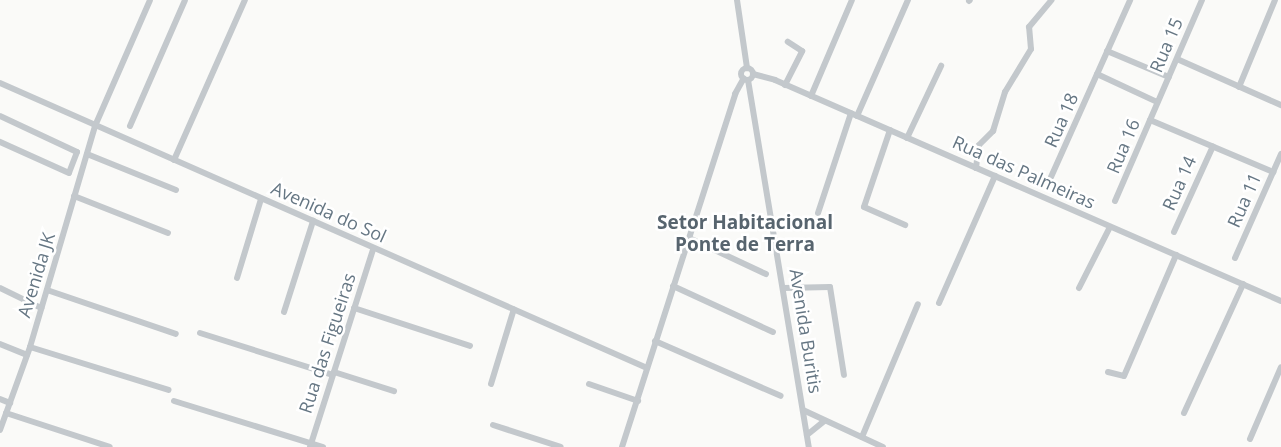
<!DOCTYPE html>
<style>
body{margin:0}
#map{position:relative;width:1281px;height:447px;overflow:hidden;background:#fafaf8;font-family:"Open Sans",sans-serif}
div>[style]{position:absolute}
.minor>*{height:6px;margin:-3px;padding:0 3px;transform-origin:3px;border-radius:3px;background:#c3c8cc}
.minor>.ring{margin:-3px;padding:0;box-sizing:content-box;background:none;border:6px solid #c3c8cc;border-radius:50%}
span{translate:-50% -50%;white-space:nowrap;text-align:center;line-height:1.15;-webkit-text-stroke:5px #fff;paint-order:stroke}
.street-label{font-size:18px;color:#657683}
.neighbourhood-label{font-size:19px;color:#57646e;font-weight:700}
</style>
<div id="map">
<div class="minor">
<div style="left:737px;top:0;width:69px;rotate:81.6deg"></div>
<div style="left:969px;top:1px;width:1px;rotate:-45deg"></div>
<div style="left:1107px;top:51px;width:67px;rotate:22.8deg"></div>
<div style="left:1177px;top:59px;width:114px;rotate:23.9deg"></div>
<div class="ring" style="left:741px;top:68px;width:6px;height:6px"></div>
<div style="left:753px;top:74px;width:23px;rotate:15deg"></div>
<div style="left:775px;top:80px;width:552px;rotate:23.59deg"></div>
<div style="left:1097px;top:74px;width:66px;rotate:25deg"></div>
<div style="left:748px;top:80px;width:372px;rotate:80.6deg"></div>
<div style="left:0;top:83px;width:707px;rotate:23.77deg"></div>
<div style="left:785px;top:85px;width:38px;rotate:-63deg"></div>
<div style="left:802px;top:51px;width:17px;rotate:-147deg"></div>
<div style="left:1239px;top:87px;width:94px;rotate:-67.5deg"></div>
<div style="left:811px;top:96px;width:104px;rotate:-66.9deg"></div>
<div style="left:0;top:116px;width:85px;rotate:25.1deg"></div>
<div style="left:77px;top:152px;width:22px;rotate:111deg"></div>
<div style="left:69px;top:173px;width:76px;rotate:-155.8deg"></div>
<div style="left:857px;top:116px;width:127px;rotate:-66.3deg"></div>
<div style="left:1150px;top:120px;width:134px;rotate:22.9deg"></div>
<div style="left:130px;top:126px;width:137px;rotate:-66.4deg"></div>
<div style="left:890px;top:130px;width:81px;rotate:108.7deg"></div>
<div style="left:864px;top:207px;width:45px;rotate:23.7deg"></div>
<div style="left:907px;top:138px;width:80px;rotate:-64.7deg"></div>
<div style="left:87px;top:154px;width:96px;rotate:22deg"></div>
<div style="left:174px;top:160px;width:175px;rotate:-66.1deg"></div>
<div style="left:976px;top:168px;width:23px;rotate:-83deg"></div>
<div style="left:979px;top:145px;width:20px;rotate:-45deg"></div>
<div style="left:993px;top:131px;width:41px;rotate:-72.9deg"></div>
<div style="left:1005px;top:92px;width:50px;rotate:-58.8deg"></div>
<div style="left:1031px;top:49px;width:22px;rotate:-95deg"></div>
<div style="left:1029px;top:27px;width:35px;rotate:-50deg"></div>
<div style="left:1051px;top:177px;width:194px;rotate:-65.9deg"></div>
<div style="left:74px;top:196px;width:101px;rotate:21.5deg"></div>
<div style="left:1115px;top:201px;width:219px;rotate:-66.6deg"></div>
<div style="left:818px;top:213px;width:105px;rotate:-71.7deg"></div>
<div style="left:1174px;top:232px;width:94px;rotate:-65.6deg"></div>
<div style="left:689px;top:238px;width:85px;rotate:25.1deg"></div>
<div style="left:1235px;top:258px;width:114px;rotate:-66.1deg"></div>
<div style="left:237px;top:278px;width:83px;rotate:-73.1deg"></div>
<div style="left:673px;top:286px;width:110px;rotate:24.7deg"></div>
<div style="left:0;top:288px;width:46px;rotate:26deg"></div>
<div style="left:784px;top:288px;width:46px;rotate:-1.2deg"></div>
<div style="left:830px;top:287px;width:89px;rotate:81deg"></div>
<div style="left:1079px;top:288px;width:68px;rotate:-63.1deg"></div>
<div style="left:47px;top:290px;width:136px;rotate:18.8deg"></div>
<div style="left:939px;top:303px;width:139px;rotate:-66.2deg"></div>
<div style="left:354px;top:308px;width:122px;rotate:18.1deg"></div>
<div style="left:284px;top:312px;width:96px;rotate:-72.3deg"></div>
<div style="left:200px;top:333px;width:139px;rotate:17.5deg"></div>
<div style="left:655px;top:341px;width:137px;rotate:23.6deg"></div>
<div style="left:0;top:344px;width:29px;rotate:22deg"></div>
<div style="left:30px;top:347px;width:145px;rotate:17.2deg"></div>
<div style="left:334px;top:372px;width:63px;rotate:17.6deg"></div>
<div style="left:1108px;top:372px;width:16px;rotate:14deg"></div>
<div style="left:1124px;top:376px;width:132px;rotate:-66.7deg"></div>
<div style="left:491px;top:384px;width:78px;rotate:-73deg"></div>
<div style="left:589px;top:384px;width:52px;rotate:19.1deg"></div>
<div style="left:0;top:399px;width:11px;rotate:22deg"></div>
<div style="left:174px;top:401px;width:156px;rotate:17.2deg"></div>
<div style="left:803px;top:410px;width:88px;rotate:24.8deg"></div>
<div style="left:6px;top:413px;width:109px;rotate:18.1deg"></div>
<div style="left:1184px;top:413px;width:142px;rotate:-65.4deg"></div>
<div style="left:493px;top:425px;width:71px;rotate:17.9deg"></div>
<div style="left:0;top:430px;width:88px;rotate:-70.1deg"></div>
<div style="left:30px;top:347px;width:230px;rotate:-73.6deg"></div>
<div style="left:95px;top:126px;width:137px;rotate:-66.4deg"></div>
<div style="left:807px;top:435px;width:22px;rotate:-39deg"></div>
<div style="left:862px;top:437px;width:144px;rotate:-67.2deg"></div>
<div style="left:1250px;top:439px;width:78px;rotate:-66.7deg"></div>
<div style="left:310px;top:447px;width:208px;rotate:-72.3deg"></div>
<div style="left:622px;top:447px;width:371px;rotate:-72.2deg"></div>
<div style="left:735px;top:94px;width:18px;rotate:-61deg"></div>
</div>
<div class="street-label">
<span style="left:1166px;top:45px;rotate:-67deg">Rua 15</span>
<span style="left:1061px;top:120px;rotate:-66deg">Rua 18</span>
<span style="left:1123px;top:146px;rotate:-67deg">Rua 16</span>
<span style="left:1024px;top:172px;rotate:24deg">Rua das Palmeiras</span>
<span style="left:1179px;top:183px;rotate:-66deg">Rua 14</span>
<span style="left:1244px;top:200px;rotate:-66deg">Rua 11</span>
<span style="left:329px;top:212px;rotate:24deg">Avenida do Sol</span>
<span style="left:36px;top:275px;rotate:-73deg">Avenida JK</span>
<span style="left:806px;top:331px;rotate:81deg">Avenida Buritis</span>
<span style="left:327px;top:343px;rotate:-72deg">Rua das Figueiras</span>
</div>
<div class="neighbourhood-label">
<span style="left:745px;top:234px">Setor Habitacional<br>Ponte de Terra</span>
</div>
</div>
